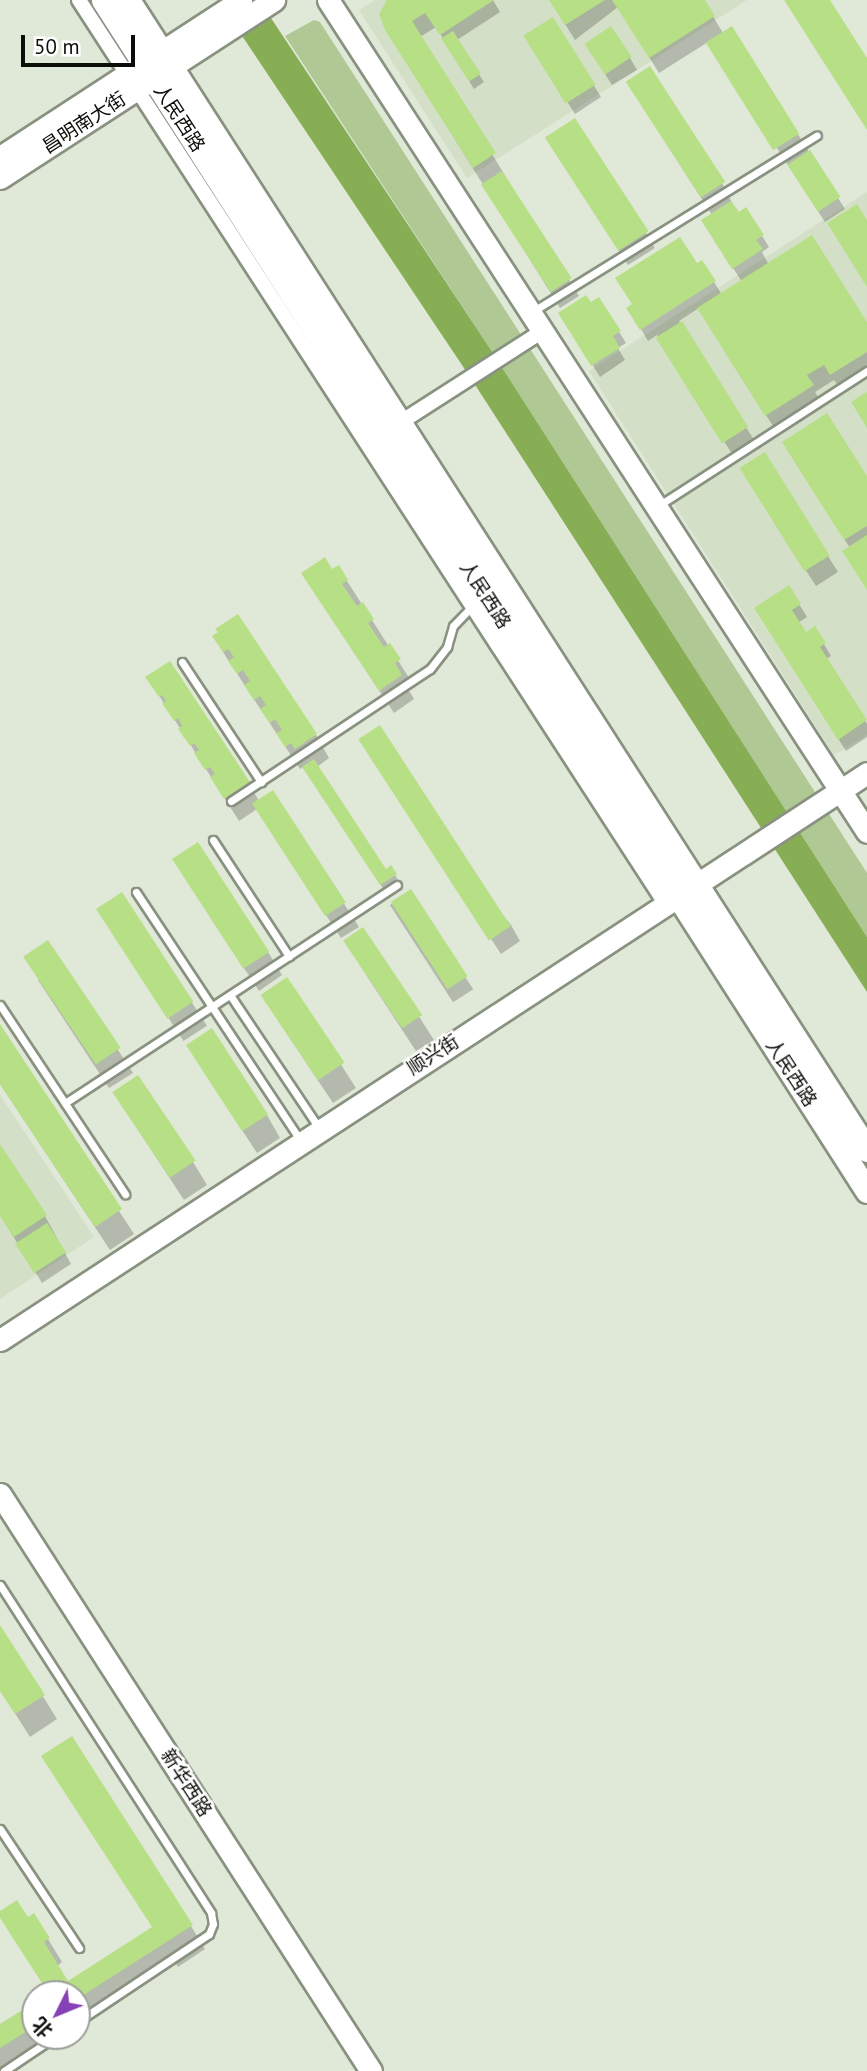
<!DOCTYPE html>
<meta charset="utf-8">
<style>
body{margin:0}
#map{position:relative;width:867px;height:2071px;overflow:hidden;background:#e0e8d7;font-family:"PT Sans","Noto Sans SC",sans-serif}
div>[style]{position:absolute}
.built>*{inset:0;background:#d3dfc7}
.green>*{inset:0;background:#b0c994}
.water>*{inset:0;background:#87ae55}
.shadow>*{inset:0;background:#0003;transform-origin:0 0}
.building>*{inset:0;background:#b7e086;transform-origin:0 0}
.roads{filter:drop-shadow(2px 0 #899281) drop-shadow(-2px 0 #899281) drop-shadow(0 2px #899281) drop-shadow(0 -2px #899281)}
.lane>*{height:7px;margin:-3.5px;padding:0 3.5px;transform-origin:3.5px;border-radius:3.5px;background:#fff}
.street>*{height:14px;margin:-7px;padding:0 7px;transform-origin:7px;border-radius:7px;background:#fff}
.secondary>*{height:21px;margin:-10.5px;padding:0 10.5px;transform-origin:10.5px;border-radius:10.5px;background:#fff}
.primary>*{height:23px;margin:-11.5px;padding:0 11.5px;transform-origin:11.5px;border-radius:11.5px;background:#fff}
span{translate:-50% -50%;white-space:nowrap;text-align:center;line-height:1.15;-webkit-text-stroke:5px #fff;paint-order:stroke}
.street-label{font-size:19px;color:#0b0e08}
.north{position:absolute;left:21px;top:1980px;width:70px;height:70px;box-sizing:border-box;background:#fff;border:2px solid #9d9f9c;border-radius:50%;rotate:227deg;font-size:19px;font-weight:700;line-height:28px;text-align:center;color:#0b0e08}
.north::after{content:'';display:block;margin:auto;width:24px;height:32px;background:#8642b5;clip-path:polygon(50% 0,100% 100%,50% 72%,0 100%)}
.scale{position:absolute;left:21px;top:35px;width:114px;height:32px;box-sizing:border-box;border:4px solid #0b0e08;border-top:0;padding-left:9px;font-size:21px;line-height:24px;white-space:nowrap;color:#0b0e08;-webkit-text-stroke:5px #fff;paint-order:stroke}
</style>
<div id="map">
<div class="built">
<div style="clip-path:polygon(375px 0,747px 0,467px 178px,359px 10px)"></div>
<div style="clip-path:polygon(867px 192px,867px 735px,834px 755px,589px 371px)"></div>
<div style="clip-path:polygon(0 1095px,94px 1237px,0 1299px)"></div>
</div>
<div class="green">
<div style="clip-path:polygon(314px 20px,320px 22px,867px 873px,867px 937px,487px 344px,285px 36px)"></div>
</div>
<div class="water">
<div style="clip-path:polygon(218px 0,259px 0,487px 344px,867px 937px,867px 992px,472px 380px)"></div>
</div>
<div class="shadow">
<div style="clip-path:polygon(389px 0,493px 0,500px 12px,457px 40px,484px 82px,474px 89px,436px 27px,420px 37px,579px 296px,560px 308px,386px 29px)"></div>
<div style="clip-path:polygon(550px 0,703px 0,723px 33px,731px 28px,845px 209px,825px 222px,708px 42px,659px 73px,618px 7px,575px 40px)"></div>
<div style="clip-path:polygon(533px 48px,594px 86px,601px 97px,575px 114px)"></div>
<div style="clip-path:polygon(593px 55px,630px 58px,637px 70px,612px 85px)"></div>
<div style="clip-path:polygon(637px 98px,722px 183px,738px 214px,762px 236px,769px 247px,762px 252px,769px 265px,867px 325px,867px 374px,841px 390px,834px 380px,815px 392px,821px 402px,776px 431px,699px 308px,679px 321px,756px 443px,734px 457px,657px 335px,648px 341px,629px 309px,702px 262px,722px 295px,742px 282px,710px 232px,712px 215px)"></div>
<div style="clip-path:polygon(575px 120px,655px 248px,628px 265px,557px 153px)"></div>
<div style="clip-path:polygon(567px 325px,619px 332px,626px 343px,618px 348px,625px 360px,600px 377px)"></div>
<div style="clip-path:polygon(765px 455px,838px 572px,816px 586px,751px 485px)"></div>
<div style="clip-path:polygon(793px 459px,867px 479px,867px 588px,850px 548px)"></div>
<div style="clip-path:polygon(332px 572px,347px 581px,413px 684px,407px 687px,414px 699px,394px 713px,303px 574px)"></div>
<div style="clip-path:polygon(789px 588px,807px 617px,798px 623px,806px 634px,815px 629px,831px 656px,826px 659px,867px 724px,867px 737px,846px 751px,763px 620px)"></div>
<div style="clip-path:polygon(220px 633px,316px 735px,329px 758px,317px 767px,386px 871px,391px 868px,402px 887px,388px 896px,304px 767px,300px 769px,228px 660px,214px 637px)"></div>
<div style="clip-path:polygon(148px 678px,248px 782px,259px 801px,272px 792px,359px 927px,341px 938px,257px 809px,239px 821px)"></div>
<div style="clip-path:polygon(370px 755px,511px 925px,520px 941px,501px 954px)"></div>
<div style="clip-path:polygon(174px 860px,268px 952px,282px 975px,259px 991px)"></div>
<div style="left:410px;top:892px;width:116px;height:24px;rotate:57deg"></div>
<div style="left:122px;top:895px;width:156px;height:28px;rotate:57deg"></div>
<div style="clip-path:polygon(363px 929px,434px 1040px,416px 1051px,359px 964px)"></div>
<div style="clip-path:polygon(48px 942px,133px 1073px,109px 1088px,38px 980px)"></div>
<div style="clip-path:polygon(287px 980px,356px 1088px,333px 1103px,277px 1019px)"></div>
<div style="clip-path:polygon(0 1028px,134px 1234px,110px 1250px,0 1084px)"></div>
<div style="clip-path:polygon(202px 1069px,267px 1115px,280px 1138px,257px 1153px)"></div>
<div style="clip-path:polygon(114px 1093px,193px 1162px,207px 1185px,184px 1200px)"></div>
<div style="clip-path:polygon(0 1147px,45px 1216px,71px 1264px,42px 1283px,0 1215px)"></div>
<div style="clip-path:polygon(0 1628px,57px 1719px,30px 1737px,0 1690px)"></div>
<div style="clip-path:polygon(0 1913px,27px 1920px,34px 1916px,62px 1962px,57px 1966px,68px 1983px,191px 1926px,205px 1949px,178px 1967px,173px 1959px,77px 2020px,77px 1994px,49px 1994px)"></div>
<div style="clip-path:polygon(35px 2004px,35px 2036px,53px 2036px,0 2070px,0 2026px)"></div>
</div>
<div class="building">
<div style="clip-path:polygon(387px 0,494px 0,440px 35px,425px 13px,412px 21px,496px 153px,473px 168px,385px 30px,379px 14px)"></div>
<div style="clip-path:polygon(549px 0,605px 0,565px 25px)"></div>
<div style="clip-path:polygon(612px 0,705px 0,715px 16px,649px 58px)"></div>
<div style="clip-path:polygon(784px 0,830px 0,867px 58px,867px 130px)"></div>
<div style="left:553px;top:17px;width:80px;height:35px;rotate:58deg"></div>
<div style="left:611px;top:26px;width:37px;height:32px;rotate:56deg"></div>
<div style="left:732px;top:26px;width:127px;height:31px;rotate:58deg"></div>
<div style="left:453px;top:31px;width:51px;height:14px;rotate:57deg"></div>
<div style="left:650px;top:66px;width:138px;height:29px;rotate:57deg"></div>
<div style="left:575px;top:118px;width:135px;height:36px;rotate:57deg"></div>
<div style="left:810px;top:150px;width:56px;height:27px;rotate:57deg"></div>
<div style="left:502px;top:171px;width:128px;height:25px;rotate:57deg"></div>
<div style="clip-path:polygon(731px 201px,739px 212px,746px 207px,764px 235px,756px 240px,763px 249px,732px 269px,701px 220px)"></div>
<div style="clip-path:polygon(857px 204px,867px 220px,867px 287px,827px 223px)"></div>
<div style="clip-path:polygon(812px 235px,867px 322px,867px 352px,830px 375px,824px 365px,807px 375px,814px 385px,765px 416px,697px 308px)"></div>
<div style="clip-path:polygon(680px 237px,697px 263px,702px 260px,716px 281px,640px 330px,626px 308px,632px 304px,615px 278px)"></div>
<div style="clip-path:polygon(586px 295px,591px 302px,599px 297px,621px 331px,613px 336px,620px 348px,591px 366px,558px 313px)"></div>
<div style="left:682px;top:321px;width:125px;height:31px;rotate:58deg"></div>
<div style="clip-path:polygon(867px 392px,867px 428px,851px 402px)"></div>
<div style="clip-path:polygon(827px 413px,867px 476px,867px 526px,844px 540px,782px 442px)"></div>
<div style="left:765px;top:452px;width:122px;height:30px;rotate:58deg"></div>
<div style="clip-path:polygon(867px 535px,867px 590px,842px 551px)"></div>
<div style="clip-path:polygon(325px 557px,332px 569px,339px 565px,348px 580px,342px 584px,357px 606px,363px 602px,374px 619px,368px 623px,384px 647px,390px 643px,401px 659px,395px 663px,402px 675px,379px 691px,301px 573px)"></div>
<div style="clip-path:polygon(789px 585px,801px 604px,792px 610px,806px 632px,815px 626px,826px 643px,820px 647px,867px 720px,838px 740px,754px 608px)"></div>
<div style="clip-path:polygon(238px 614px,317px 734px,295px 749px,291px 743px,285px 747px,276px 733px,282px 730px,275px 719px,270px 723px,260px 709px,266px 705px,260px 696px,254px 700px,244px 685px,250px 681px,243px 670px,237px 674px,228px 661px,234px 657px,228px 649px,223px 652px,212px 636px,218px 632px,215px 629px)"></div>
<div style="clip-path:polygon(170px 661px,250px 782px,224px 799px,210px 777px,215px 774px,210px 767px,205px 770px,194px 753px,199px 750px,194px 743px,190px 746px,178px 729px,182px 726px,178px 718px,174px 721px,162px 703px,166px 701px,162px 695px,159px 697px,145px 677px)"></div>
<div style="left:380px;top:725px;width:240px;height:26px;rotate:57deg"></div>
<div style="clip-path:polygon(314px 759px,386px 869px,391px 865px,397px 874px,380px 885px,302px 767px)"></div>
<div style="left:273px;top:790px;width:134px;height:25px;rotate:57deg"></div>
<div style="left:198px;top:842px;width:131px;height:31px;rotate:57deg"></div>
<div style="left:411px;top:889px;width:104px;height:24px;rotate:57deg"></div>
<div style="left:122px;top:892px;width:131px;height:31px;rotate:57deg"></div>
<div style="left:363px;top:927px;width:106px;height:24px;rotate:56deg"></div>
<div style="left:48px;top:940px;width:130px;height:30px;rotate:56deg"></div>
<div style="left:287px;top:977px;width:103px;height:32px;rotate:56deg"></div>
<div style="clip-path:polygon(0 1024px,122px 1209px,95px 1227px,0 1084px)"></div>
<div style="left:212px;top:1028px;width:103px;height:31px;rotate:57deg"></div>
<div style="left:138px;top:1075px;width:103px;height:31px;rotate:56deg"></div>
<div style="clip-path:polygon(0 1144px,47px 1215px,14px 1237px,0 1216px)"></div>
<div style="left:47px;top:1223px;width:35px;height:38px;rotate:57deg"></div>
<div style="clip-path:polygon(0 1625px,45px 1695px,15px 1714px,0 1691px)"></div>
<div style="clip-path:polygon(72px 1736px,193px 1925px,77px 1999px,77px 1994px,49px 1994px,0 1918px,0 1911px,17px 1900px,28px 1917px,34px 1913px,50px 1938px,44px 1942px,68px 1981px,152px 1927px,41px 1756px)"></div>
<div style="clip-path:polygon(35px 2002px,35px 2026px,0 2048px,0 2024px)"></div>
</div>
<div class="roads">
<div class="lane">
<div style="left:532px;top:312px;width:335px;rotate:-31.8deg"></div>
<div style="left:658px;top:506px;width:249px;rotate:-32.9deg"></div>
<div style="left:182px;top:662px;width:144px;rotate:56.6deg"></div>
<div style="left:231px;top:801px;width:239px;rotate:-33.6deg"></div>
<div style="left:430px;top:669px;width:28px;rotate:-52deg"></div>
<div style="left:447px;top:647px;width:22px;rotate:-74deg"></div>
<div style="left:453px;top:626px;width:29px;rotate:-46deg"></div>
<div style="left:213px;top:840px;width:139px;rotate:56.8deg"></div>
<div style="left:136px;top:892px;width:297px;rotate:56.5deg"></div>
<div style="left:230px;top:995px;width:160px;rotate:56.2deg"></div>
<div style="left:0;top:1005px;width:227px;rotate:56.5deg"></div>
<div style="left:65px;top:1103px;width:397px;rotate:-33.3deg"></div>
<div style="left:0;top:1585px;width:390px;rotate:57.2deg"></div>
<div style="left:211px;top:1913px;width:11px;rotate:80deg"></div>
<div style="left:213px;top:1924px;width:11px;rotate:112deg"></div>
<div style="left:209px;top:1934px;width:159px;rotate:146.3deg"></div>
<div style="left:0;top:1829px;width:143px;rotate:56.4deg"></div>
<div style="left:4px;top:2071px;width:63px;rotate:-33.9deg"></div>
</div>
<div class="street">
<div style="left:79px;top:0;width:1076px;rotate:57.02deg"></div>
<div style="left:401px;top:422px;width:169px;rotate:-32.7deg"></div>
</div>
<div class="secondary">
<div style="left:328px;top:0;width:991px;rotate:57.06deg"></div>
<div style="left:0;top:157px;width:288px;rotate:-33.1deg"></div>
<div style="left:0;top:178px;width:327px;rotate:-33deg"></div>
<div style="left:0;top:1340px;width:1036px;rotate:-33.18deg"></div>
<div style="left:0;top:1494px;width:686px;rotate:57.26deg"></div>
</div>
<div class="primary">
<div style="left:103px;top:0;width:1415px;rotate:57.32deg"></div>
<div style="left:128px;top:0;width:1367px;rotate:57.27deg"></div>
</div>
</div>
<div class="street-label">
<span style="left:179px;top:118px;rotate:57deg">人民西路</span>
<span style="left:84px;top:123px;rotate:-33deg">昌明南大街</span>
<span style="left:485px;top:595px;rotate:57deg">人民西路</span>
<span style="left:433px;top:1055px;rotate:-33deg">顺兴街</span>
<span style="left:791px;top:1073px;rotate:57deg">人民西路</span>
<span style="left:186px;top:1783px;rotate:57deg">新华西路</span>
</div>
<div class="north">北</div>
<div class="scale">50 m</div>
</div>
